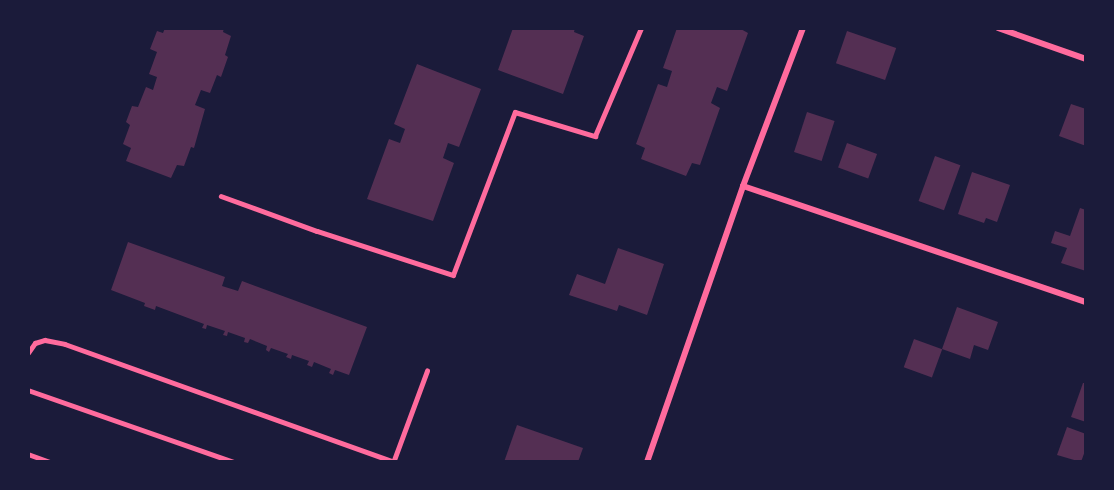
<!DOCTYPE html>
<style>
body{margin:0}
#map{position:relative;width:1114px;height:490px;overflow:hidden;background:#1b1b3a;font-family:Overpass,sans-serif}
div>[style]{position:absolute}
.building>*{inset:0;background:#542f53;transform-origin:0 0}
.service>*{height:4.5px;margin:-2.25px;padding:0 2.25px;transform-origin:2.25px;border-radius:2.25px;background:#ff6b9d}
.minor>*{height:6px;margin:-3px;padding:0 3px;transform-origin:3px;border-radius:3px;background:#ff6b9d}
span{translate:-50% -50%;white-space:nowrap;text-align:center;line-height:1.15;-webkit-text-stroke:6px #1b1b3a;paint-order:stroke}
.frame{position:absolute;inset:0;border:30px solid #1b1b3a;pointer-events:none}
</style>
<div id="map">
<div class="building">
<div style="clip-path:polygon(165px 28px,224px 28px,223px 32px,231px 36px,225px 55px,228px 57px,221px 77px,217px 75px,210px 93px,201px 90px,195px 105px,205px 109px,194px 148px,191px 147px,184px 166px,177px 165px,171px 178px,126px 161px,131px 148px,123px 144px,130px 125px,126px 122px,132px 106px,138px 107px,146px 87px,153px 90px,157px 77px,149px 74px,157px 52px,150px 49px,157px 31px,163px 33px)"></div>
<div style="clip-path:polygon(513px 28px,575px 28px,574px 32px,584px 36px,563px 94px,498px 70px)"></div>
<div style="clip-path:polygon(677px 28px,739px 28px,748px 33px,727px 91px,717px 87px,711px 103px,720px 108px,700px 165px,692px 163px,686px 176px,641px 159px,645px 148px,636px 144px,658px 84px,667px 87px,672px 71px,663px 68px)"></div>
<div style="left:847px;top:31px;width:52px;height:34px;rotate:19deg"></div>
<div style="clip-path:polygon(417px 64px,481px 89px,459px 147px,448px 143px,443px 158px,454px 163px,433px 221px,367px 199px,389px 139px,400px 143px,405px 129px,394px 124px)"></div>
<div style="clip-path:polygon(1071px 104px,1086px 109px,1086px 146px,1059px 136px)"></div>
<div style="left:807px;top:112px;width:29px;height:42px;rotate:18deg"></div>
<div style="left:847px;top:143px;width:32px;height:26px;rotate:20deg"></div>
<div style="left:935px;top:156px;width:27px;height:48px;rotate:20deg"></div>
<div style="clip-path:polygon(972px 172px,1010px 185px,997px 222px,986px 218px,984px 223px,958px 214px)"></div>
<div style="clip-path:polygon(1080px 208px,1086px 210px,1086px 271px,1061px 263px,1067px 248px,1051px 243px,1055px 231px,1070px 236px)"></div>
<div style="clip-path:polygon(128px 242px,225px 277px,222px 286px,238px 291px,242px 281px,367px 327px,349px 375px,335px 370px,333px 375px,329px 373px,331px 369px,314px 362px,312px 367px,307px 365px,309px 361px,292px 355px,291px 359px,286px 357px,288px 354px,271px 348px,269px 352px,266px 350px,267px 346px,250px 339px,248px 343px,244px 342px,245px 338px,228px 332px,227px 336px,223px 335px,225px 331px,207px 325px,206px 329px,202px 328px,204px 324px,156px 306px,155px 310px,144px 306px,145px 303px,111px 290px)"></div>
<div style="clip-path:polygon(618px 248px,664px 264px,647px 315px,619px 305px,617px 311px,569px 295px,577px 274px,605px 284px)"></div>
<div style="clip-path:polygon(957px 307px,998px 322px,988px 350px,974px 345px,970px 359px,942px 349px)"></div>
<div style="left:914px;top:339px;width:30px;height:30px;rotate:20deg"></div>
<div style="clip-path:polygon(1083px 383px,1086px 383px,1086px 422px,1071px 417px)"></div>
<div style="clip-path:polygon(517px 425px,583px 448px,578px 462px,504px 462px)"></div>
<div style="clip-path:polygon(1067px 427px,1086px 434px,1086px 448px,1081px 462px,1057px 455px)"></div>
</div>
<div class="service">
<div style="left:221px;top:196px;width:102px;rotate:20deg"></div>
<div style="left:317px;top:231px;width:143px;rotate:17.9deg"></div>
<div style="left:453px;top:275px;width:174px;rotate:-69.2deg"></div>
<div style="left:515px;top:112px;width:84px;rotate:16.7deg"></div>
<div style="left:595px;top:136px;width:117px;rotate:-66.9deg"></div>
<div style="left:28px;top:353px;width:12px;rotate:-55deg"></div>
<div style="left:35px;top:343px;width:10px;rotate:-17deg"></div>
<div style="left:45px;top:340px;width:20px;rotate:11deg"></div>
<div style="left:65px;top:344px;width:350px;rotate:19.7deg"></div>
<div style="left:28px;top:390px;width:218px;rotate:19.3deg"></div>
<div style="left:28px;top:454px;width:23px;rotate:20deg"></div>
<div style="left:394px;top:460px;width:95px;rotate:-69.7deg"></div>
</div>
<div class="minor">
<div style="left:998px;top:28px;width:93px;rotate:19.4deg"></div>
<div style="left:743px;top:186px;width:362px;rotate:18.7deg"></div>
<div style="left:647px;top:462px;width:292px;rotate:-70.8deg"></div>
<div style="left:743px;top:186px;width:169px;rotate:-69.2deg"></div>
</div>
<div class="frame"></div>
</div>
